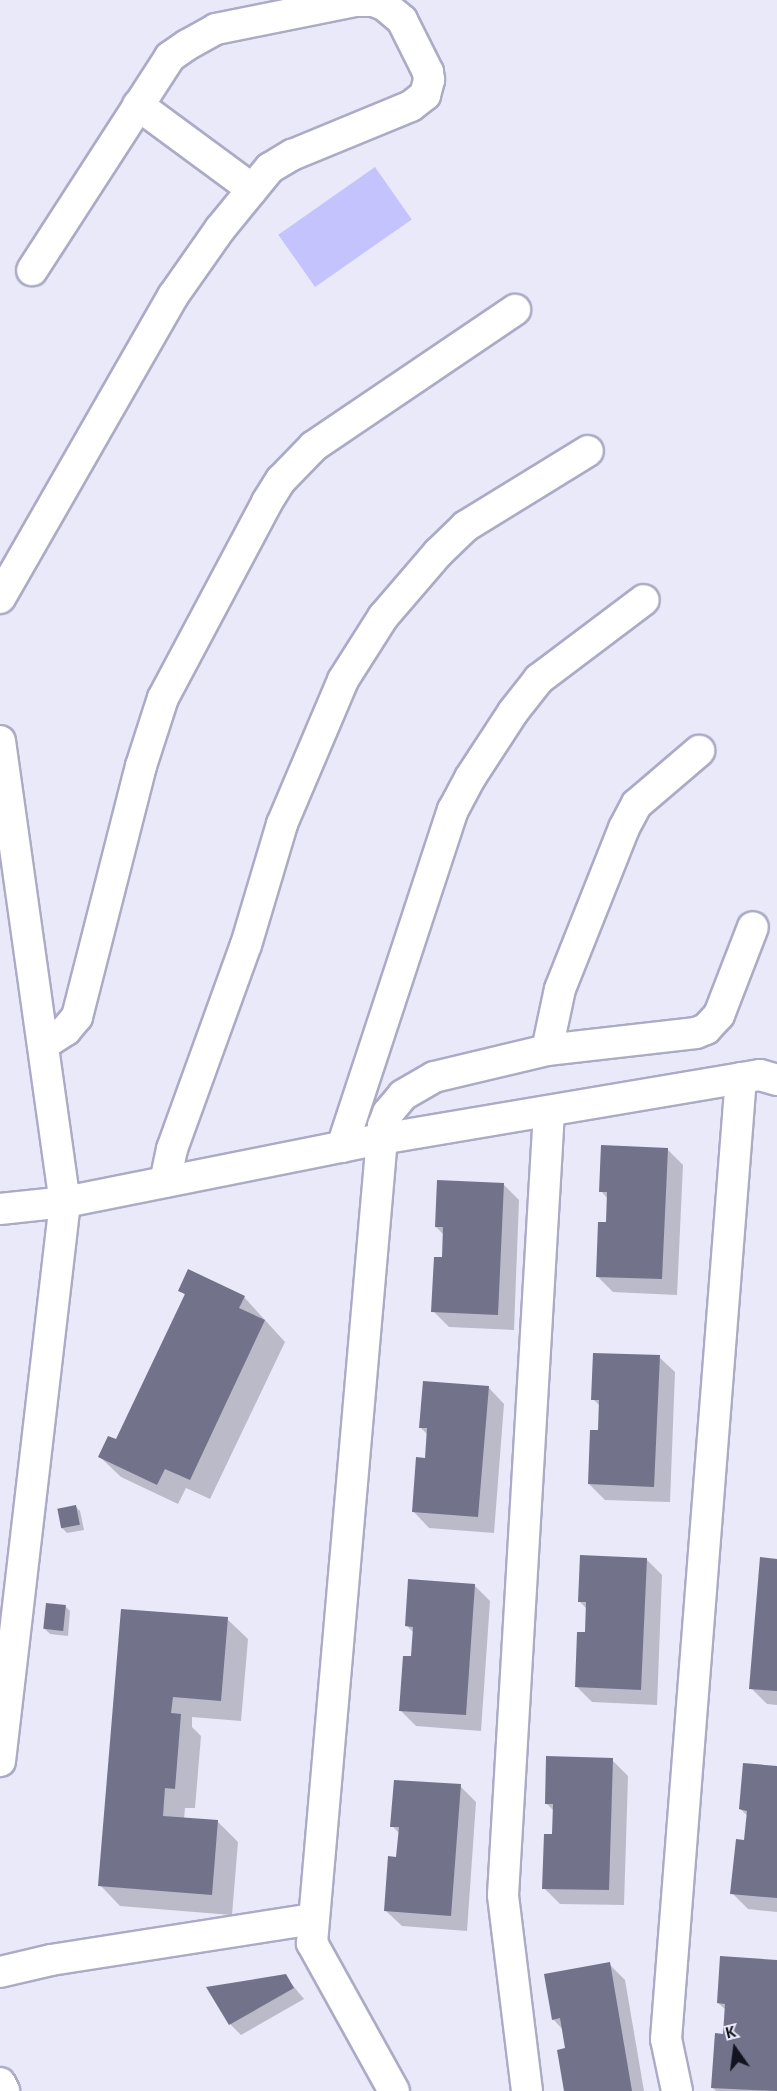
<!DOCTYPE html>
<style>
body{margin:0}
#map{position:relative;width:777px;height:2091px;overflow:hidden;background:#e9e9fa;font-family:"PT Sans",sans-serif}
div>[style]{position:absolute}
.green>*{inset:0;background:#c5c3fe;transform-origin:0 0}
.shadow>*{inset:0;background:#0003}
.building>*{inset:0;background:#72728b;transform-origin:0 0}
.roads{filter:drop-shadow(2px 0 #ababc6) drop-shadow(-2px 0 #ababc6) drop-shadow(0 2px #ababc6) drop-shadow(0 -2px #ababc6)}
.minor>*{height:30px;margin:-15px;padding:0 15px;transform-origin:15px;border-radius:15px;background:#fff}
span{translate:-50% -50%;white-space:nowrap;text-align:center;line-height:1.15;-webkit-text-stroke:6px #e9e9fa;paint-order:stroke}
.north{position:absolute;left:705px;top:2019px;width:60px;height:60px;-webkit-text-stroke:4px #e9e9fa;paint-order:stroke;rotate:346deg;font-size:16px;font-weight:700;line-height:24px;text-align:center;color:#14141e}
.north::after{content:'';display:block;margin:auto;width:21px;height:27px;background:#14141e;clip-path:polygon(50% 0,100% 100%,50% 72%,0 100%)}
</style>
<div id="map">
<div class="green">
<div style="left:375px;top:167px;width:64px;height:118px;rotate:55deg"></div>
</div>
<div class="shadow">
<div style="clip-path:polygon(667px 1149px,683px 1165px,677px 1295px,613px 1292px,597px 1276px,607px 1224px,608px 1199px,601px 1191px)"></div>
<div style="clip-path:polygon(503px 1184px,519px 1200px,514px 1330px,449px 1327px,433px 1311px,444px 1259px,444px 1235px,436px 1227px)"></div>
<div style="clip-path:polygon(180px 1290px,244px 1297px,285px 1342px,210px 1499px,186px 1488px,178px 1504px,121px 1477px,100px 1457px,117px 1441px,186px 1296px)"></div>
<div style="clip-path:polygon(659px 1357px,675px 1372px,670px 1502px,605px 1500px,589px 1484px,600px 1431px,601px 1407px,593px 1399px)"></div>
<div style="clip-path:polygon(489px 1388px,504px 1404px,494px 1533px,429px 1528px,414px 1512px,426px 1460px,428px 1435px,420px 1427px)"></div>
<div style="clip-path:polygon(75px 1506px,80px 1511px,84px 1530px,67px 1533px,62px 1528px)"></div>
<div style="clip-path:polygon(646px 1559px,662px 1575px,657px 1705px,592px 1702px,576px 1686px,587px 1634px,588px 1610px,580px 1602px)"></div>
<div style="clip-path:polygon(777px 1560px,777px 1705px,767px 1704px,751px 1688px)"></div>
<div style="clip-path:polygon(474px 1585px,490px 1601px,481px 1731px,416px 1726px,400px 1710px,412px 1658px,414px 1633px,406px 1625px)"></div>
<div style="clip-path:polygon(65px 1606px,70px 1611px,68px 1636px,50px 1634px,45px 1629px)"></div>
<div style="clip-path:polygon(122px 1610px,227px 1619px,248px 1639px,241px 1721px,192px 1717px,192px 1727px,201px 1736px,195px 1808px,185px 1808px,184px 1819px,218px 1822px,238px 1842px,232px 1915px,120px 1906px,100px 1885px)"></div>
<div style="clip-path:polygon(612px 1760px,628px 1776px,624px 1905px,560px 1904px,544px 1888px,554px 1835px,554px 1811px,546px 1803px)"></div>
<div style="clip-path:polygon(777px 1767px,777px 1912px,748px 1909px,732px 1893px,745px 1842px,748px 1816px,740px 1809px)"></div>
<div style="clip-path:polygon(460px 1786px,476px 1802px,467px 1931px,402px 1926px,386px 1911px,398px 1859px,400px 1834px,392px 1826px)"></div>
<div style="clip-path:polygon(777px 1962px,777px 2091px,716px 2091px,712px 2087px,724px 2036px,726px 2010px,718px 2003px)"></div>
<div style="clip-path:polygon(609px 1964px,625px 1980px,644px 2091px,566px 2091px,567px 2049px,563px 2030px,553px 2019px)"></div>
<div style="clip-path:polygon(285px 1976px,304px 1999px,241px 2035px,230px 2024px)"></div>
</div>
<div class="building">
<div style="clip-path:polygon(601px 1145px,668px 1148px,662px 1279px,596px 1277px,598px 1222px,606px 1222px,607px 1192px,599px 1192px)"></div>
<div style="clip-path:polygon(437px 1180px,504px 1183px,498px 1315px,431px 1312px,434px 1257px,442px 1257px,443px 1227px,435px 1227px)"></div>
<div style="clip-path:polygon(188px 1269px,245px 1296px,239px 1308px,265px 1320px,190px 1480px,165px 1469px,157px 1485px,98px 1457px,108px 1436px,116px 1439px,185px 1294px,178px 1291px)"></div>
<div style="clip-path:polygon(593px 1353px,660px 1355px,654px 1487px,588px 1484px,590px 1430px,598px 1430px,599px 1400px,591px 1400px)"></div>
<div style="clip-path:polygon(423px 1381px,489px 1386px,478px 1517px,412px 1512px,416px 1457px,425px 1458px,427px 1428px,419px 1428px)"></div>
<div style="left:76px;top:1505px;width:20px;height:19px;rotate:79deg"></div>
<div style="clip-path:polygon(580px 1555px,647px 1558px,641px 1690px,575px 1687px,577px 1632px,585px 1632px,586px 1602px,578px 1602px)"></div>
<div style="clip-path:polygon(760px 1557px,777px 1559px,777px 1691px,749px 1689px)"></div>
<div style="clip-path:polygon(408px 1579px,475px 1584px,466px 1715px,399px 1711px,403px 1656px,411px 1656px,413px 1627px,405px 1626px)"></div>
<div style="left:46px;top:1603px;width:20px;height:26px;rotate:6deg"></div>
<div style="clip-path:polygon(121px 1609px,228px 1617px,221px 1701px,173px 1697px,171px 1713px,181px 1714px,175px 1789px,165px 1788px,163px 1816px,218px 1820px,212px 1895px,98px 1886px)"></div>
<div style="clip-path:polygon(546px 1756px,613px 1758px,609px 1890px,542px 1889px,544px 1834px,552px 1834px,553px 1804px,545px 1804px)"></div>
<div style="clip-path:polygon(743px 1763px,777px 1766px,777px 1898px,730px 1894px,736px 1839px,744px 1840px,747px 1811px,739px 1809px)"></div>
<div style="clip-path:polygon(394px 1780px,461px 1784px,451px 1916px,384px 1911px,388px 1856px,396px 1857px,399px 1827px,390px 1827px)"></div>
<div style="clip-path:polygon(720px 1956px,777px 1960px,777px 2091px,711px 2088px,715px 2033px,723px 2034px,725px 2004px,717px 2003px)"></div>
<div style="clip-path:polygon(610px 1962px,632px 2091px,564px 2091px,557px 2050px,565px 2048px,560px 2018px,552px 2020px,544px 1974px)"></div>
<div style="clip-path:polygon(286px 1974px,294px 1988px,229px 2025px,206px 1987px)"></div>
</div>
<div class="roads">
<div class="minor">
<div style="left:138px;top:105px;width:142px;rotate:36.4deg"></div>
<div style="left:0;top:598px;width:348px;rotate:-60.2deg"></div>
<div style="left:173px;top:296px;width:82px;rotate:-55deg"></div>
<div style="left:220px;top:229px;width:79px;rotate:-50.7deg"></div>
<div style="left:270px;top:168px;width:26px;rotate:-31deg"></div>
<div style="left:292px;top:155px;width:129px;rotate:-22.4deg"></div>
<div style="left:411px;top:106px;width:18px;rotate:-38deg"></div>
<div style="left:425px;top:95px;width:16px;rotate:-75deg"></div>
<div style="left:429px;top:80px;width:8px;rotate:-97deg"></div>
<div style="left:428px;top:72px;width:58px;rotate:-116.6deg"></div>
<div style="left:402px;top:20px;width:23px;rotate:-140deg"></div>
<div style="left:384px;top:5px;width:12px;rotate:-160deg"></div>
<div style="left:373px;top:1px;width:18px;rotate:180deg"></div>
<div style="left:355px;top:1px;width:142px;rotate:168.6deg"></div>
<div style="left:216px;top:29px;width:33px;rotate:151deg"></div>
<div style="left:187px;top:45px;width:21px;rotate:145deg"></div>
<div style="left:170px;top:57px;width:254px;rotate:122.9deg"></div>
<div style="left:0;top:741px;width:466px;rotate:82deg"></div>
<div style="left:65px;top:1202px;width:563px;rotate:96.63deg"></div>
<div style="left:43px;top:1045px;width:27px;rotate:-33deg"></div>
<div style="left:66px;top:1030px;width:17px;rotate:-50deg"></div>
<div style="left:77px;top:1017px;width:259px;rotate:-75.7deg"></div>
<div style="left:141px;top:766px;width:71px;rotate:-72.1deg"></div>
<div style="left:163px;top:698px;width:222px;rotate:-62deg"></div>
<div style="left:267px;top:502px;width:26px;rotate:-58deg"></div>
<div style="left:281px;top:480px;width:47px;rotate:-45.9deg"></div>
<div style="left:314px;top:446px;width:243px;rotate:-34.1deg"></div>
<div style="left:547px;top:1050px;width:62px;rotate:-78deg"></div>
<div style="left:560px;top:989px;width:173px;rotate:-68.3deg"></div>
<div style="left:624px;top:828px;width:27px;rotate:-62deg"></div>
<div style="left:637px;top:804px;width:82px;rotate:-40.5deg"></div>
<div style="left:342px;top:1147px;width:355px;rotate:-71.8deg"></div>
<div style="left:453px;top:810px;width:36px;rotate:-62deg"></div>
<div style="left:470px;top:778px;width:79px;rotate:-56.9deg"></div>
<div style="left:513px;top:712px;width:42px;rotate:-51.8deg"></div>
<div style="left:539px;top:679px;width:131px;rotate:-37deg"></div>
<div style="left:165px;top:1182px;width:34px;rotate:-78deg"></div>
<div style="left:172px;top:1149px;width:217px;rotate:-70.1deg"></div>
<div style="left:246px;top:945px;width:126px;rotate:-73.4deg"></div>
<div style="left:282px;top:824px;width:156px;rotate:-67deg"></div>
<div style="left:343px;top:680px;width:75px;rotate:-57.6deg"></div>
<div style="left:383px;top:617px;width:84px;rotate:-49.3deg"></div>
<div style="left:438px;top:553px;width:39px;rotate:-44deg"></div>
<div style="left:466px;top:526px;width:143px;rotate:-31.6deg"></div>
<div style="left:0;top:1209px;width:65px;rotate:-6.1deg"></div>
<div style="left:65px;top:1202px;width:322px;rotate:-11.3deg"></div>
<div style="left:381px;top:1139px;width:384px;rotate:-9.6deg"></div>
<div style="left:760px;top:1075px;width:18px;rotate:16deg"></div>
<div style="left:0;top:1972px;width:52px;rotate:-13.2deg"></div>
<div style="left:51px;top:1960px;width:266px;rotate:-8.9deg"></div>
<div style="left:0;top:2083px;width:9px;rotate:63deg"></div>
<div style="left:394px;top:2091px;width:169px;rotate:-119deg"></div>
<div style="left:312px;top:1943px;width:820px;rotate:-85.03deg"></div>
<div style="left:383px;top:1126px;width:14px;rotate:-69deg"></div>
<div style="left:388px;top:1113px;width:23px;rotate:-50deg"></div>
<div style="left:403px;top:1095px;width:36px;rotate:-30deg"></div>
<div style="left:434px;top:1077px;width:116px;rotate:-13.4deg"></div>
<div style="left:547px;top:1050px;width:150px;rotate:-6.5deg"></div>
<div style="left:696px;top:1033px;width:11px;rotate:-22deg"></div>
<div style="left:706px;top:1029px;width:19px;rotate:-47deg"></div>
<div style="left:719px;top:1015px;width:94px;rotate:-68.9deg"></div>
<div style="left:527px;top:2091px;width:197px;rotate:-97deg"></div>
<div style="left:503px;top:1895px;width:785px;rotate:-86.64deg"></div>
<div style="left:677px;top:2091px;width:53px;rotate:-101.9deg"></div>
<div style="left:666px;top:2039px;width:964px;rotate:-85.54deg"></div>
</div>
</div>
<div class="north">K</div>
</div>
